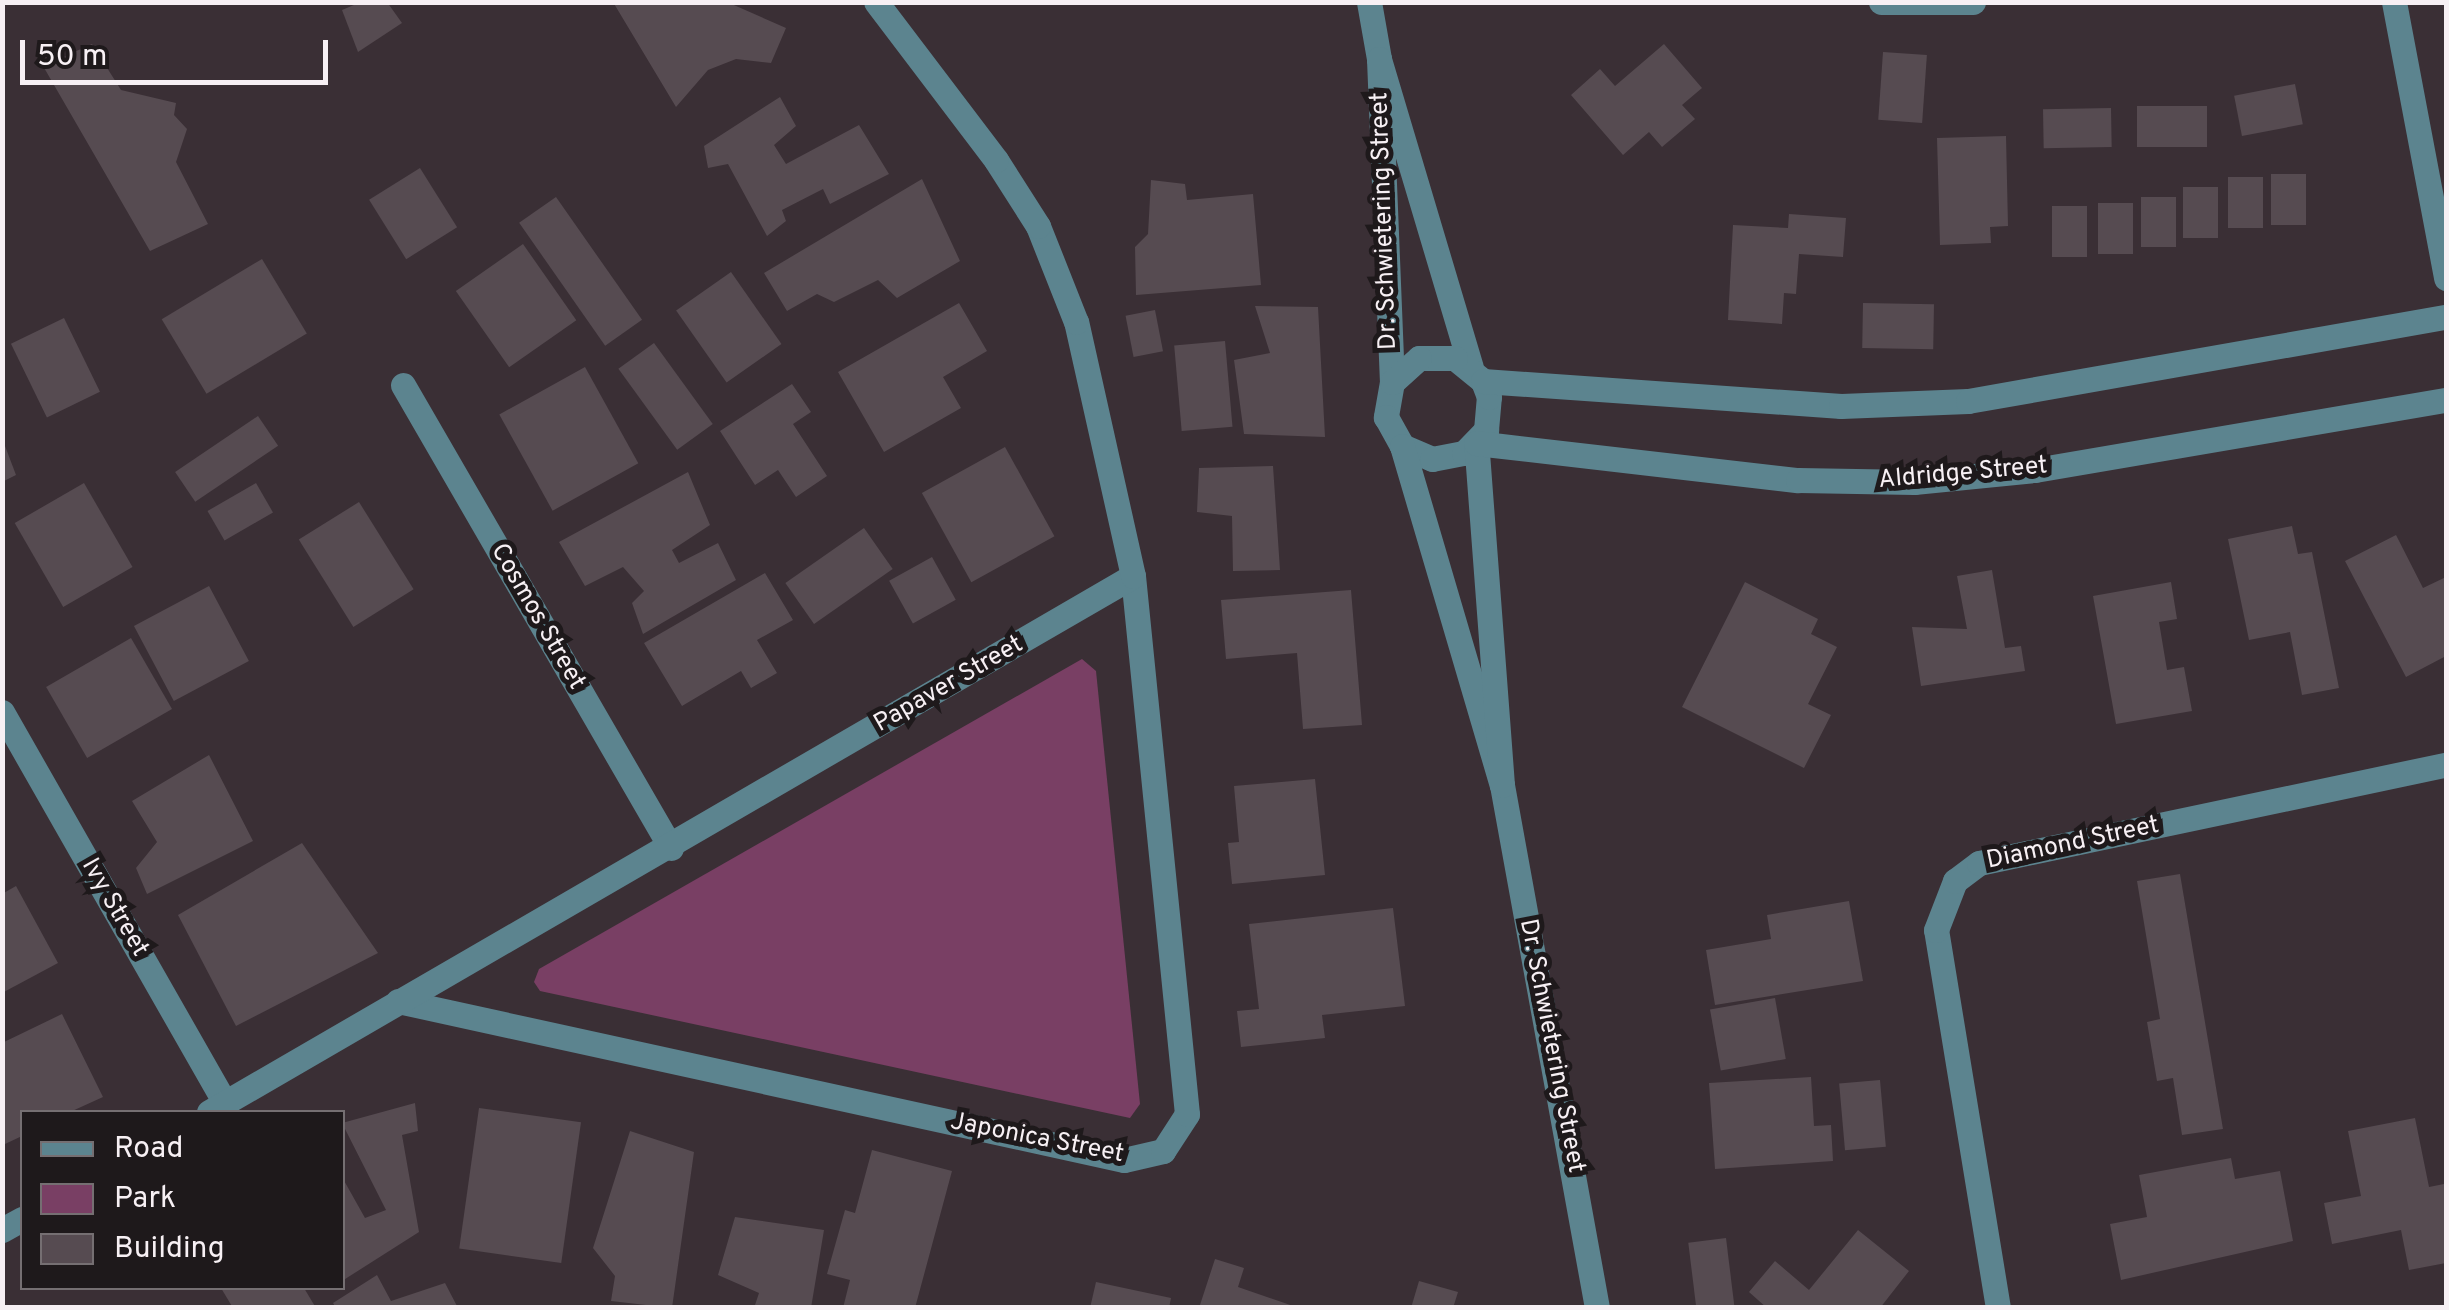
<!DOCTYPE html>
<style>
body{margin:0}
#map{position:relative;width:2449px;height:1310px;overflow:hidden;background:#3a2f35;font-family:Overpass,sans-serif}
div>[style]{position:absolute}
.green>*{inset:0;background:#793f64}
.building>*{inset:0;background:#564b51;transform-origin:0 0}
.minor>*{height:25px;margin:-12.5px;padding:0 12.5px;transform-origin:12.5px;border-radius:12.5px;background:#5c848f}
span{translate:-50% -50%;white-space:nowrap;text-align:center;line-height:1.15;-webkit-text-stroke:10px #1e191b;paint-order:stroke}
.street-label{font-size:25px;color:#f7f0f4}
.frame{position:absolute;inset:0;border:5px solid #f7f0f4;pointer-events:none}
.legend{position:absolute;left:20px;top:1110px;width:325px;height:180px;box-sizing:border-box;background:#1e191b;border:2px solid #756f72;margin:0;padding:12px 18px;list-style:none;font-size:30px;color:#f7f0f4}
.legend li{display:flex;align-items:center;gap:20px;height:50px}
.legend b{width:50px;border:2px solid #756f72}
.scale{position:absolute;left:20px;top:40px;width:308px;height:45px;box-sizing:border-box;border:5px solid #f7f0f4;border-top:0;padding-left:12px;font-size:30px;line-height:35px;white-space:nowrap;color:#f7f0f4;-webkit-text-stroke:8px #1e191b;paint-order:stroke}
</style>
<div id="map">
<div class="green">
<div style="clip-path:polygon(1082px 659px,1096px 671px,1140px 1104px,1130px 1118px,540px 991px,534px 982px,539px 969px)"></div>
</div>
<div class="building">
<div style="clip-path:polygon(361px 2px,387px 2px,402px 23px,358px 52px,342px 10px)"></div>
<div style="clip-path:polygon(613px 2px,727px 2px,786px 28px,771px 63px,736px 59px,708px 70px,676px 107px)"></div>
<div style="clip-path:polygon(92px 44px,121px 90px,176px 103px,174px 115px,187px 129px,176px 162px,208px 224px,150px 251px,43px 66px)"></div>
<div style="clip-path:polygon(1664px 44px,1702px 88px,1682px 105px,1695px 119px,1662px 147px,1649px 132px,1623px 155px,1571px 95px,1600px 69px,1615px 86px)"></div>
<div style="left:1883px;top:52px;width:44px;height:68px;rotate:4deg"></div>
<div style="left:2295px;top:84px;width:41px;height:62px;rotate:79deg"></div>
<div style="clip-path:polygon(780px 97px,796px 126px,774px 145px,786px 164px,859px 125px,889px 174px,830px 204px,823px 189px,782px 210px,786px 221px,767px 236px,728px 164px,708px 168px,704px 146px)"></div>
<div style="left:2137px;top:106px;width:70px;height:41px"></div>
<div style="left:2111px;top:108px;width:39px;height:68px;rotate:89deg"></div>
<div style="clip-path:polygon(2006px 136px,2008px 226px,1990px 227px,1991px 243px,1940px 245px,1937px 138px)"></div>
<div style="left:420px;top:168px;width:70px;height:60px;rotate:58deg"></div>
<div style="left:2271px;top:174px;width:35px;height:51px"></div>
<div style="left:2228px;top:177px;width:35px;height:51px"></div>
<div style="clip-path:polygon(922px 179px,960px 261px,897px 298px,878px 280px,834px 302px,817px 294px,787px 311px,764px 273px)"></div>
<div style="clip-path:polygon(1151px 180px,1185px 184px,1187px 200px,1253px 194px,1261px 285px,1136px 295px,1135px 247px,1148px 234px)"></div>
<div style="left:2218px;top:187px;width:51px;height:35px;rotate:90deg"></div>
<div style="left:556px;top:197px;width:150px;height:45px;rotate:55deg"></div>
<div style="left:2141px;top:197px;width:35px;height:50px"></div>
<div style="left:2098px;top:203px;width:35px;height:51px"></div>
<div style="left:2052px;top:206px;width:35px;height:51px"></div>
<div style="clip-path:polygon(1789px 214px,1846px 218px,1843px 257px,1799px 254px,1796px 294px,1784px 293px,1782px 324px,1728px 320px,1733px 225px,1788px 228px)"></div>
<div style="left:523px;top:244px;width:93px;height:82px;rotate:55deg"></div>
<div style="left:262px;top:259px;width:87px;height:117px;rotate:59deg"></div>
<div style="left:731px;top:272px;width:88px;height:67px;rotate:55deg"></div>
<div style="clip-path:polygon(959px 303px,987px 351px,943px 377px,961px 408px,884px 452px,838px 372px)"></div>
<div style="left:1863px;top:303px;width:71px;height:45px;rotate:1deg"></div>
<div style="clip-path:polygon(1255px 306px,1318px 307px,1325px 437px,1244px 434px,1234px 360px,1270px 353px)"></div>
<div style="left:1155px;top:310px;width:42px;height:30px;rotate:79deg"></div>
<div style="left:64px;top:318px;width:82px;height:59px;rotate:64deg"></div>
<div style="left:1225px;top:341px;width:86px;height:51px;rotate:85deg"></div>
<div style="left:654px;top:343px;width:100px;height:44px;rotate:54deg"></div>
<div style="left:585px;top:367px;width:110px;height:98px;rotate:61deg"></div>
<div style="clip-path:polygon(792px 384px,811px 412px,793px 424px,827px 476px,796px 497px,778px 470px,755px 485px,720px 431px)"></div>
<div style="left:258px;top:416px;width:36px;height:100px;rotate:56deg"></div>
<div style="clip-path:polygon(2px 438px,16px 475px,2px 482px)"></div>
<div style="left:1005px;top:447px;width:102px;height:95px;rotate:61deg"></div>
<div style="clip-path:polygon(1273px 466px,1280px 570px,1233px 571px,1232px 516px,1197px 512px,1199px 468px)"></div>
<div style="clip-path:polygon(688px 472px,710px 525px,672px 550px,679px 563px,718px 543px,736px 580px,643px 634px,632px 603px,644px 591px,623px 567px,585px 586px,559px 542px)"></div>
<div style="left:84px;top:483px;width:97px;height:80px;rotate:60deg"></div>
<div style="left:256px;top:483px;width:34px;height:56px;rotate:60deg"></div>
<div style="left:359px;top:502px;width:103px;height:71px;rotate:58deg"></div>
<div style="clip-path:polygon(2292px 526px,2298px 554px,2312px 552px,2339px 688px,2302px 695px,2290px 632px,2249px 640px,2228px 539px)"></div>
<div style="left:864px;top:528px;width:50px;height:96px;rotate:55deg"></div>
<div style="clip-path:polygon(2396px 535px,2423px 588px,2446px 577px,2446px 656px,2406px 677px,2345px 561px)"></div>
<div style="left:932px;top:557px;width:49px;height:49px;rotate:61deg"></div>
<div style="clip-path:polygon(1992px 570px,2005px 648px,2021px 646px,2025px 671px,1921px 686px,1912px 627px,1967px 629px,1957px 576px)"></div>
<div style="clip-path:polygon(765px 573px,793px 620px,757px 640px,777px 673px,751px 688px,741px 671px,682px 706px,644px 643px)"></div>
<div style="clip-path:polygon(1745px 582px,1818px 619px,1811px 634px,1837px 647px,1808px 704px,1831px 715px,1804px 768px,1682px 707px)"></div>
<div style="clip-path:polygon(2171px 582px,2177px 619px,2159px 622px,2167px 670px,2184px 667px,2192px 711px,2116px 724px,2093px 596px)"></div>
<div style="left:209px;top:586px;width:85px;height:85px;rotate:62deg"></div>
<div style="clip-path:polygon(1351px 590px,1362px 725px,1303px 729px,1297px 653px,1226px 659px,1221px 600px)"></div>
<div style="left:131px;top:638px;width:82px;height:98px;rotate:60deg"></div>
<div style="clip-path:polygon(209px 755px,253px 841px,147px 894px,136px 868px,157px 842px,132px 801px)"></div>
<div style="clip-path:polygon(1315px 779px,1325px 875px,1232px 884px,1228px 843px,1239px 842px,1234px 786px)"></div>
<div style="clip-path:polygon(302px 843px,378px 953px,236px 1026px,178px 915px)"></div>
<div style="clip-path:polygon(2180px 874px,2223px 1129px,2182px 1135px,2173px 1078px,2157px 1081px,2147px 1022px,2160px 1019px,2137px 881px)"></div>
<div style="clip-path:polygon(16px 886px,58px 963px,2px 993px,2px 894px)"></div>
<div style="clip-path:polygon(1849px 901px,1863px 981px,1715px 1005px,1706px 950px,1771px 939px,1767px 915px)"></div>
<div style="clip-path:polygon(1393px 908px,1405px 1006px,1322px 1015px,1325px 1038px,1241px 1047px,1237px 1011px,1259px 1009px,1249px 924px)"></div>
<div style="left:1775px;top:998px;width:62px;height:66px;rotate:80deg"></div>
<div style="clip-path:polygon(62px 1014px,103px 1097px,70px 1112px,22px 1112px,22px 1136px,5px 1144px,2px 1043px)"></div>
<div style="clip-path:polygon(1811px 1077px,1814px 1126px,1831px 1125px,1833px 1161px,1715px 1169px,1709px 1083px)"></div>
<div style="left:1880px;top:1080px;width:67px;height:41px;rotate:85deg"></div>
<div style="clip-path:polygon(415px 1103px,418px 1131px,402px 1135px,419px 1232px,342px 1281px,342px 1177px,365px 1218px,386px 1210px,342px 1123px)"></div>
<div style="left:479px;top:1108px;width:103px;height:142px;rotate:8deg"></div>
<div style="clip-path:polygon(2415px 1118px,2429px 1187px,2444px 1184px,2446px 1263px,2409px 1270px,2401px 1230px,2332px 1244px,2324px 1203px,2361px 1196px,2348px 1131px)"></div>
<div style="clip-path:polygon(630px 1131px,694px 1152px,672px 1308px,611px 1301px,615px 1276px,593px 1248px)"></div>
<div style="clip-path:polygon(872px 1150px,952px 1171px,915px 1308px,843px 1308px,850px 1280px,827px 1274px,845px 1210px,855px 1213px)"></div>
<div style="clip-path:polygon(2231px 1158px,2235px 1179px,2280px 1171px,2293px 1241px,2121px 1280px,2110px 1224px,2147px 1217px,2139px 1175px)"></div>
<div style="clip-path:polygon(735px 1217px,824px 1230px,811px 1308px,754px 1308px,759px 1293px,718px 1275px)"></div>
<div style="clip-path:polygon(1858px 1230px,1909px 1271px,1880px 1308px,1767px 1308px,1749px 1292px,1775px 1261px,1809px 1290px)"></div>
<div style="left:1726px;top:1238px;width:70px;height:38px;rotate:83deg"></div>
<div style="clip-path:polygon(1215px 1259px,1244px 1268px,1238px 1287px,1299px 1308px,1199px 1308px)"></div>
<div style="clip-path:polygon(377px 1275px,391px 1301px,445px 1283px,457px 1306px,336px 1308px,333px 1303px)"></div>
<div style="clip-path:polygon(1419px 1281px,1458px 1292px,1453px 1308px,1411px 1308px)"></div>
<div style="clip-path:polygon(1096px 1282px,1171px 1298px,1169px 1308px,1090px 1308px)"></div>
<div style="clip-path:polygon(221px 1288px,304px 1288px,316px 1308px,233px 1308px)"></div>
</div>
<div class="minor">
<div style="left:1369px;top:2px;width:58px;rotate:80deg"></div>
<div style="left:1379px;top:59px;width:321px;rotate:73.4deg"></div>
<div style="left:1881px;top:2px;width:92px"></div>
<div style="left:2394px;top:2px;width:281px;rotate:79.3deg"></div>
<div style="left:1379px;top:59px;width:323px;rotate:87.7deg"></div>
<div style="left:1392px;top:382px;width:36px;rotate:100deg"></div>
<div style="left:1386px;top:417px;width:33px;rotate:61deg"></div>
<div style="left:1402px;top:446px;width:33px;rotate:23deg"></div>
<div style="left:1432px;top:459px;width:33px;rotate:-11deg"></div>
<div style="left:1464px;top:453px;width:32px;rotate:-46deg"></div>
<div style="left:1486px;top:430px;width:33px;rotate:-85deg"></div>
<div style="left:1489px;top:397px;width:17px;rotate:-111deg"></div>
<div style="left:1483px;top:381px;width:36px;rotate:-141deg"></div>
<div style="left:1455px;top:358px;width:36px;rotate:180deg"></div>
<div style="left:1419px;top:358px;width:36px;rotate:138deg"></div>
<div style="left:1483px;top:381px;width:359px;rotate:4deg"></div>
<div style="left:1841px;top:406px;width:127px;rotate:-2.3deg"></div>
<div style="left:1968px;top:401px;width:485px;rotate:-10deg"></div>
<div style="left:403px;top:385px;width:535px;rotate:59.94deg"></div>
<div style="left:1402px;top:446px;width:353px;rotate:73.6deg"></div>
<div style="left:1502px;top:785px;width:532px;rotate:79.7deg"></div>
<div style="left:2px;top:712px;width:450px;rotate:60.3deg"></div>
<div style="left:1502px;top:785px;width:343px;rotate:-94.3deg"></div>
<div style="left:1476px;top:443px;width:324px;rotate:6.6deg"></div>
<div style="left:1798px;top:480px;width:116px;rotate:1deg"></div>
<div style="left:1914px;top:482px;width:122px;rotate:-5.7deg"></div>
<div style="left:2035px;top:470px;width:417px;rotate:-9.7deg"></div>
<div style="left:398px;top:1001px;width:743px;rotate:12.35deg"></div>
<div style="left:1124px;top:1160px;width:40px;rotate:-13deg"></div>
<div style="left:1163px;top:1151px;width:44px;rotate:-57deg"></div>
<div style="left:1187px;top:1114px;width:541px;rotate:-95.73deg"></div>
<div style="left:209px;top:1112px;width:1068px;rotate:-30.12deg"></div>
<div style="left:1133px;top:576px;width:260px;rotate:-102.6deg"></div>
<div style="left:1076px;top:322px;width:103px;rotate:-111.6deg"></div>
<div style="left:1038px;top:226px;width:78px;rotate:-122.5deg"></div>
<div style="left:996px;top:160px;width:198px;rotate:-127.2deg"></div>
<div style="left:2px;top:1230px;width:23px;rotate:-29deg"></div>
<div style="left:1998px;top:1308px;width:383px;rotate:-99.3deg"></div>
<div style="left:1936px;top:930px;width:53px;rotate:-68.8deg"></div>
<div style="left:1955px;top:881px;width:30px;rotate:-37deg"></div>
<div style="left:1979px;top:863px;width:477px;rotate:-11.9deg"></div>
</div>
<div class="street-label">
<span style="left:1385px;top:221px;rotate:-92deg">Dr. Schwietering Street</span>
<span style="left:1963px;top:474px;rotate:-5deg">Aldridge Street</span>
<span style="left:537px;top:617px;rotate:60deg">Cosmos Street</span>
<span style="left:949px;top:685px;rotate:-30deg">Papaver Street</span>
<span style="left:2073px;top:844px;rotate:-12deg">Diamond Street</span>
<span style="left:114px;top:908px;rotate:60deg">Ivy Street</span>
<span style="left:1551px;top:1046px;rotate:79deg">Dr. Schwietering Street</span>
<span style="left:1037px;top:1139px;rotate:11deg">Japonica Street</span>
</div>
<div class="frame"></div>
<ul class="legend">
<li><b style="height:12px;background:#5c848f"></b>Road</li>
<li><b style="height:28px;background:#793f64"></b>Park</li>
<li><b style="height:28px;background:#564b51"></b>Building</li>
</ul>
<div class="scale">50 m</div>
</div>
